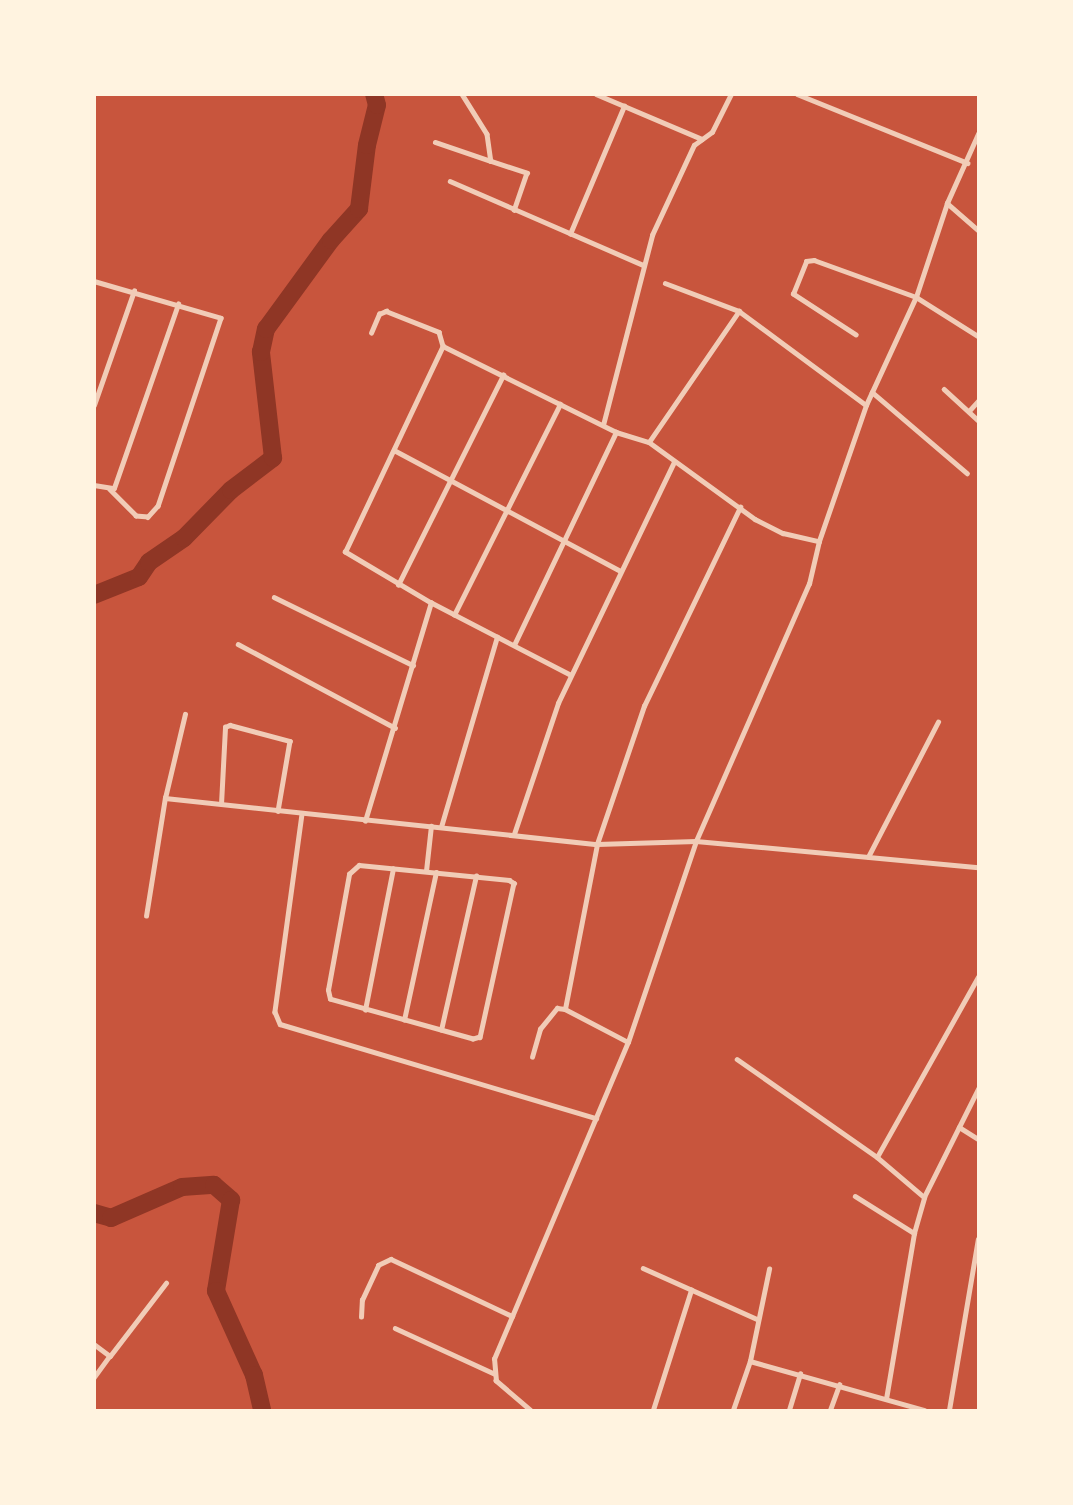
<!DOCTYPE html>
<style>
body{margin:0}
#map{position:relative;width:1073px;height:1505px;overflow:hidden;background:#c8553d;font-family:Raleway,sans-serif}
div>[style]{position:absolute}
.river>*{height:18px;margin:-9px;padding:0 9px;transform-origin:9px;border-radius:9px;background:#8f3625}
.minor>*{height:4.5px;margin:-2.25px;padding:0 2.25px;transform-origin:2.25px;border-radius:2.25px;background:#f1ccb7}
span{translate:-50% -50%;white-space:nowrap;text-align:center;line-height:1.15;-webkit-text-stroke:6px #fff3e0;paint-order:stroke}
.frame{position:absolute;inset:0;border:96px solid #fff3e0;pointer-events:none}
</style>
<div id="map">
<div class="river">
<div style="left:94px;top:595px;width:48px;rotate:-21.8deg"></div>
<div style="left:139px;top:577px;width:18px;rotate:-56deg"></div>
<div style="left:149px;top:562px;width:42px;rotate:-34.4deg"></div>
<div style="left:184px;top:538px;width:67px;rotate:-45.6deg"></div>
<div style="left:231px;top:490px;width:53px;rotate:-37.3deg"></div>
<div style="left:273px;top:458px;width:107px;rotate:-96.5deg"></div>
<div style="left:261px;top:352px;width:24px;rotate:-78deg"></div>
<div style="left:266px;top:329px;width:110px;rotate:-53.9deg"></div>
<div style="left:331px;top:240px;width:42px;rotate:-47.9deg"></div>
<div style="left:359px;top:209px;width:64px;rotate:-82.9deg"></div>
<div style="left:367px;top:145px;width:41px;rotate:-76deg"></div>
<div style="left:377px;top:105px;width:11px;rotate:-105deg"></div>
<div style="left:94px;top:1213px;width:18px;rotate:16deg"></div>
<div style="left:111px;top:1218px;width:77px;rotate:-23.6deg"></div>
<div style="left:182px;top:1187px;width:32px;rotate:-4deg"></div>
<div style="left:214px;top:1185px;width:23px;rotate:41deg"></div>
<div style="left:231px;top:1200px;width:92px;rotate:99.4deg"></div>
<div style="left:216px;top:1291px;width:92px;rotate:65.7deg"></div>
<div style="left:254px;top:1375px;width:36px;rotate:77deg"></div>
</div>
<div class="minor">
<div style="left:462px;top:94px;width:47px;rotate:58deg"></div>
<div style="left:487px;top:134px;width:27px;rotate:82deg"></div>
<div style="left:491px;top:161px;width:38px;rotate:18deg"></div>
<div style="left:527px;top:173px;width:39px;rotate:109deg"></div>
<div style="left:596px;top:94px;width:115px;rotate:23deg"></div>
<div style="left:797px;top:94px;width:184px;rotate:22deg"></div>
<div style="left:435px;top:142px;width:59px;rotate:18.7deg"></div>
<div style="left:450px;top:181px;width:210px;rotate:23.5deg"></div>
<div style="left:947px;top:203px;width:41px;rotate:41.1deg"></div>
<div style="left:570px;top:234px;width:139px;rotate:-67.1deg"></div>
<div style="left:94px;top:281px;width:132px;rotate:16.2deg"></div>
<div style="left:221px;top:318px;width:198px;rotate:108.5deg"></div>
<div style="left:158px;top:506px;width:15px;rotate:132deg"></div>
<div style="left:148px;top:517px;width:12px;rotate:-175deg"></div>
<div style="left:136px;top:516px;width:37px;rotate:-135deg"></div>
<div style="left:665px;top:283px;width:79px;rotate:20.7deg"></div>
<div style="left:371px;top:333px;width:21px;rotate:-67deg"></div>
<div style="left:379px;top:314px;width:8px;rotate:-23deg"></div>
<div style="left:386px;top:311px;width:57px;rotate:21.6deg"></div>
<div style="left:439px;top:332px;width:15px;rotate:74deg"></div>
<div style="left:856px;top:335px;width:75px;rotate:-146.9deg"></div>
<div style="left:793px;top:294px;width:35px;rotate:-68deg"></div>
<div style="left:806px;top:261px;width:8px;rotate:-7deg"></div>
<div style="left:814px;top:260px;width:109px;rotate:19.9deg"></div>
<div style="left:916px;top:297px;width:73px;rotate:32.2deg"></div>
<div style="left:944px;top:389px;width:46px;rotate:42.4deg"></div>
<div style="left:872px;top:392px;width:125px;rotate:40.5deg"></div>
<div style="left:94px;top:405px;width:121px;rotate:-70.7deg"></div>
<div style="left:969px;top:411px;width:13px;rotate:-48deg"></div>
<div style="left:603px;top:425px;width:196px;rotate:-75.5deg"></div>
<div style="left:652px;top:235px;width:99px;rotate:-65deg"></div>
<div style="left:694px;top:145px;width:22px;rotate:-36deg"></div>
<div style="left:712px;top:132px;width:42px;rotate:-63.4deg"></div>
<div style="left:649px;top:442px;width:159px;rotate:-55.5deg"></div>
<div style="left:739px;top:311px;width:158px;rotate:36.5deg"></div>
<div style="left:394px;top:450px;width:257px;rotate:28.1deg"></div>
<div style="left:94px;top:485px;width:20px;rotate:9deg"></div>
<div style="left:114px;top:488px;width:195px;rotate:-70.8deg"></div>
<div style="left:398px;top:585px;width:235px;rotate:-63.4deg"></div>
<div style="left:274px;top:597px;width:155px;rotate:26.1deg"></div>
<div style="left:454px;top:615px;width:236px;rotate:-63.3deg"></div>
<div style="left:238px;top:644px;width:178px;rotate:28.1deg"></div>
<div style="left:514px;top:645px;width:236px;rotate:-64.4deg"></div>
<div style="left:570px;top:675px;width:157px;rotate:-152.6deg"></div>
<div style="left:431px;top:603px;width:100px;rotate:-149.3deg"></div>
<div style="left:345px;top:552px;width:228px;rotate:-64.6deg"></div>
<div style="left:443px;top:346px;width:193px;rotate:26.4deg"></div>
<div style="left:616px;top:432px;width:34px;rotate:17deg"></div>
<div style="left:649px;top:442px;width:131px;rotate:36deg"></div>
<div style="left:755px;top:519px;width:31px;rotate:27deg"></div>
<div style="left:783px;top:533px;width:37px;rotate:13deg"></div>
<div style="left:165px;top:798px;width:434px;rotate:6.1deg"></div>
<div style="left:597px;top:844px;width:99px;rotate:-1.7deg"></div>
<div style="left:696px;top:841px;width:283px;rotate:5.3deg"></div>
<div style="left:221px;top:804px;width:77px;rotate:-87deg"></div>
<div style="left:225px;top:727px;width:5px;rotate:-22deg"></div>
<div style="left:230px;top:725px;width:62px;rotate:14.9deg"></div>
<div style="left:290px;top:741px;width:71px;rotate:99.7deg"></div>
<div style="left:302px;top:814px;width:200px;rotate:97.8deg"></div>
<div style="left:275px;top:1012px;width:13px;rotate:67deg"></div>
<div style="left:280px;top:1024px;width:330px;rotate:16.6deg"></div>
<div style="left:365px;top:821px;width:228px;rotate:-73.2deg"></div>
<div style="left:441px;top:827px;width:198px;rotate:-73.6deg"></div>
<div style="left:514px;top:834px;width:138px;rotate:-71.4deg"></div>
<div style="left:558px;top:703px;width:267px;rotate:-64.3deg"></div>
<div style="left:868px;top:857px;width:152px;rotate:-62.6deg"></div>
<div style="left:359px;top:865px;width:151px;rotate:5.7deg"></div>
<div style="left:509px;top:880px;width:6px;rotate:31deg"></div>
<div style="left:514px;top:883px;width:158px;rotate:102.4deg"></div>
<div style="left:480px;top:1037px;width:7px;rotate:164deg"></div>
<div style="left:473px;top:1039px;width:148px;rotate:-164.4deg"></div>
<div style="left:330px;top:999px;width:9px;rotate:-103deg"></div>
<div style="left:328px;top:990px;width:118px;rotate:-79.7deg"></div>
<div style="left:349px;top:874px;width:13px;rotate:-42deg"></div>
<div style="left:426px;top:871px;width:45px;rotate:-83.7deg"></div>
<div style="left:146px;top:916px;width:120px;rotate:-80.9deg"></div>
<div style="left:165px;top:798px;width:86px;rotate:-76.6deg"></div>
<div style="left:565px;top:1009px;width:168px;rotate:-79deg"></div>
<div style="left:597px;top:844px;width:146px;rotate:-71.2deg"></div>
<div style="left:644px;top:706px;width:221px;rotate:-64.2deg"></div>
<div style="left:365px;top:1010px;width:144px;rotate:-78.8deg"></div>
<div style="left:404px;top:1020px;width:151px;rotate:-77.8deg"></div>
<div style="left:441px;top:1030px;width:158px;rotate:-77.2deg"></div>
<div style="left:532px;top:1057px;width:29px;rotate:-74deg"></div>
<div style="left:540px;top:1029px;width:27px;rotate:-51deg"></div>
<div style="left:557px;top:1008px;width:8px;rotate:7deg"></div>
<div style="left:565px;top:1009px;width:71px;rotate:27.6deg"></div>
<div style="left:737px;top:1059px;width:171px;rotate:35deg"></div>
<div style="left:877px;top:1157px;width:62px;rotate:40.4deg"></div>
<div style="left:959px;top:1127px;width:22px;rotate:32deg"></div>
<div style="left:877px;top:1157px;width:206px;rotate:-60.7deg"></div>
<div style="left:855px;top:1196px;width:70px;rotate:32.1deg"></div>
<div style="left:643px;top:1268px;width:125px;rotate:24.1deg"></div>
<div style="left:361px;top:1317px;width:17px;rotate:-87deg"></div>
<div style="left:362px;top:1300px;width:38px;rotate:-65deg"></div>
<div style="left:378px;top:1265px;width:14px;rotate:-25deg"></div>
<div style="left:391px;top:1259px;width:134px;rotate:25.2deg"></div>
<div style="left:395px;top:1328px;width:108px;rotate:24.7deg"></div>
<div style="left:94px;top:1344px;width:20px;rotate:37deg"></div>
<div style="left:110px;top:1356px;width:27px;rotate:126deg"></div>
<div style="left:110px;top:1356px;width:92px;rotate:-52.5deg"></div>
<div style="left:750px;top:1361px;width:94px;rotate:-78.3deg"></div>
<div style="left:886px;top:1399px;width:168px;rotate:-80.4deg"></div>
<div style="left:914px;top:1233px;width:37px;rotate:-74deg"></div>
<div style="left:924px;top:1197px;width:121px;rotate:-63.4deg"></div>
<div style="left:530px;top:1410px;width:45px;rotate:-139.5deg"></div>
<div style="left:496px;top:1381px;width:22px;rotate:-95deg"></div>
<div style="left:494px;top:1359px;width:344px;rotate:-67.1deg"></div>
<div style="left:628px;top:1042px;width:212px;rotate:-71.3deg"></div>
<div style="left:696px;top:841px;width:281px;rotate:-66.3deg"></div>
<div style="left:809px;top:584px;width:44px;rotate:-76.9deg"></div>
<div style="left:819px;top:541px;width:144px;rotate:-70.9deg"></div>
<div style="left:866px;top:405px;width:119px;rotate:-65.2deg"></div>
<div style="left:916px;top:297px;width:99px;rotate:-71.7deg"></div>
<div style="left:947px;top:203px;width:76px;rotate:-65.8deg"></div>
<div style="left:653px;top:1410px;width:126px;rotate:-72.4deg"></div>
<div style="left:733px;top:1410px;width:52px;rotate:-70.9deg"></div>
<div style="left:750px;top:1361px;width:181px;rotate:15.7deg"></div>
<div style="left:789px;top:1410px;width:38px;rotate:-73deg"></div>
<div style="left:830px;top:1410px;width:27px;rotate:-70deg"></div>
<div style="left:949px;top:1410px;width:173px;rotate:-80.4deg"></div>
</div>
<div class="frame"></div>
</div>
